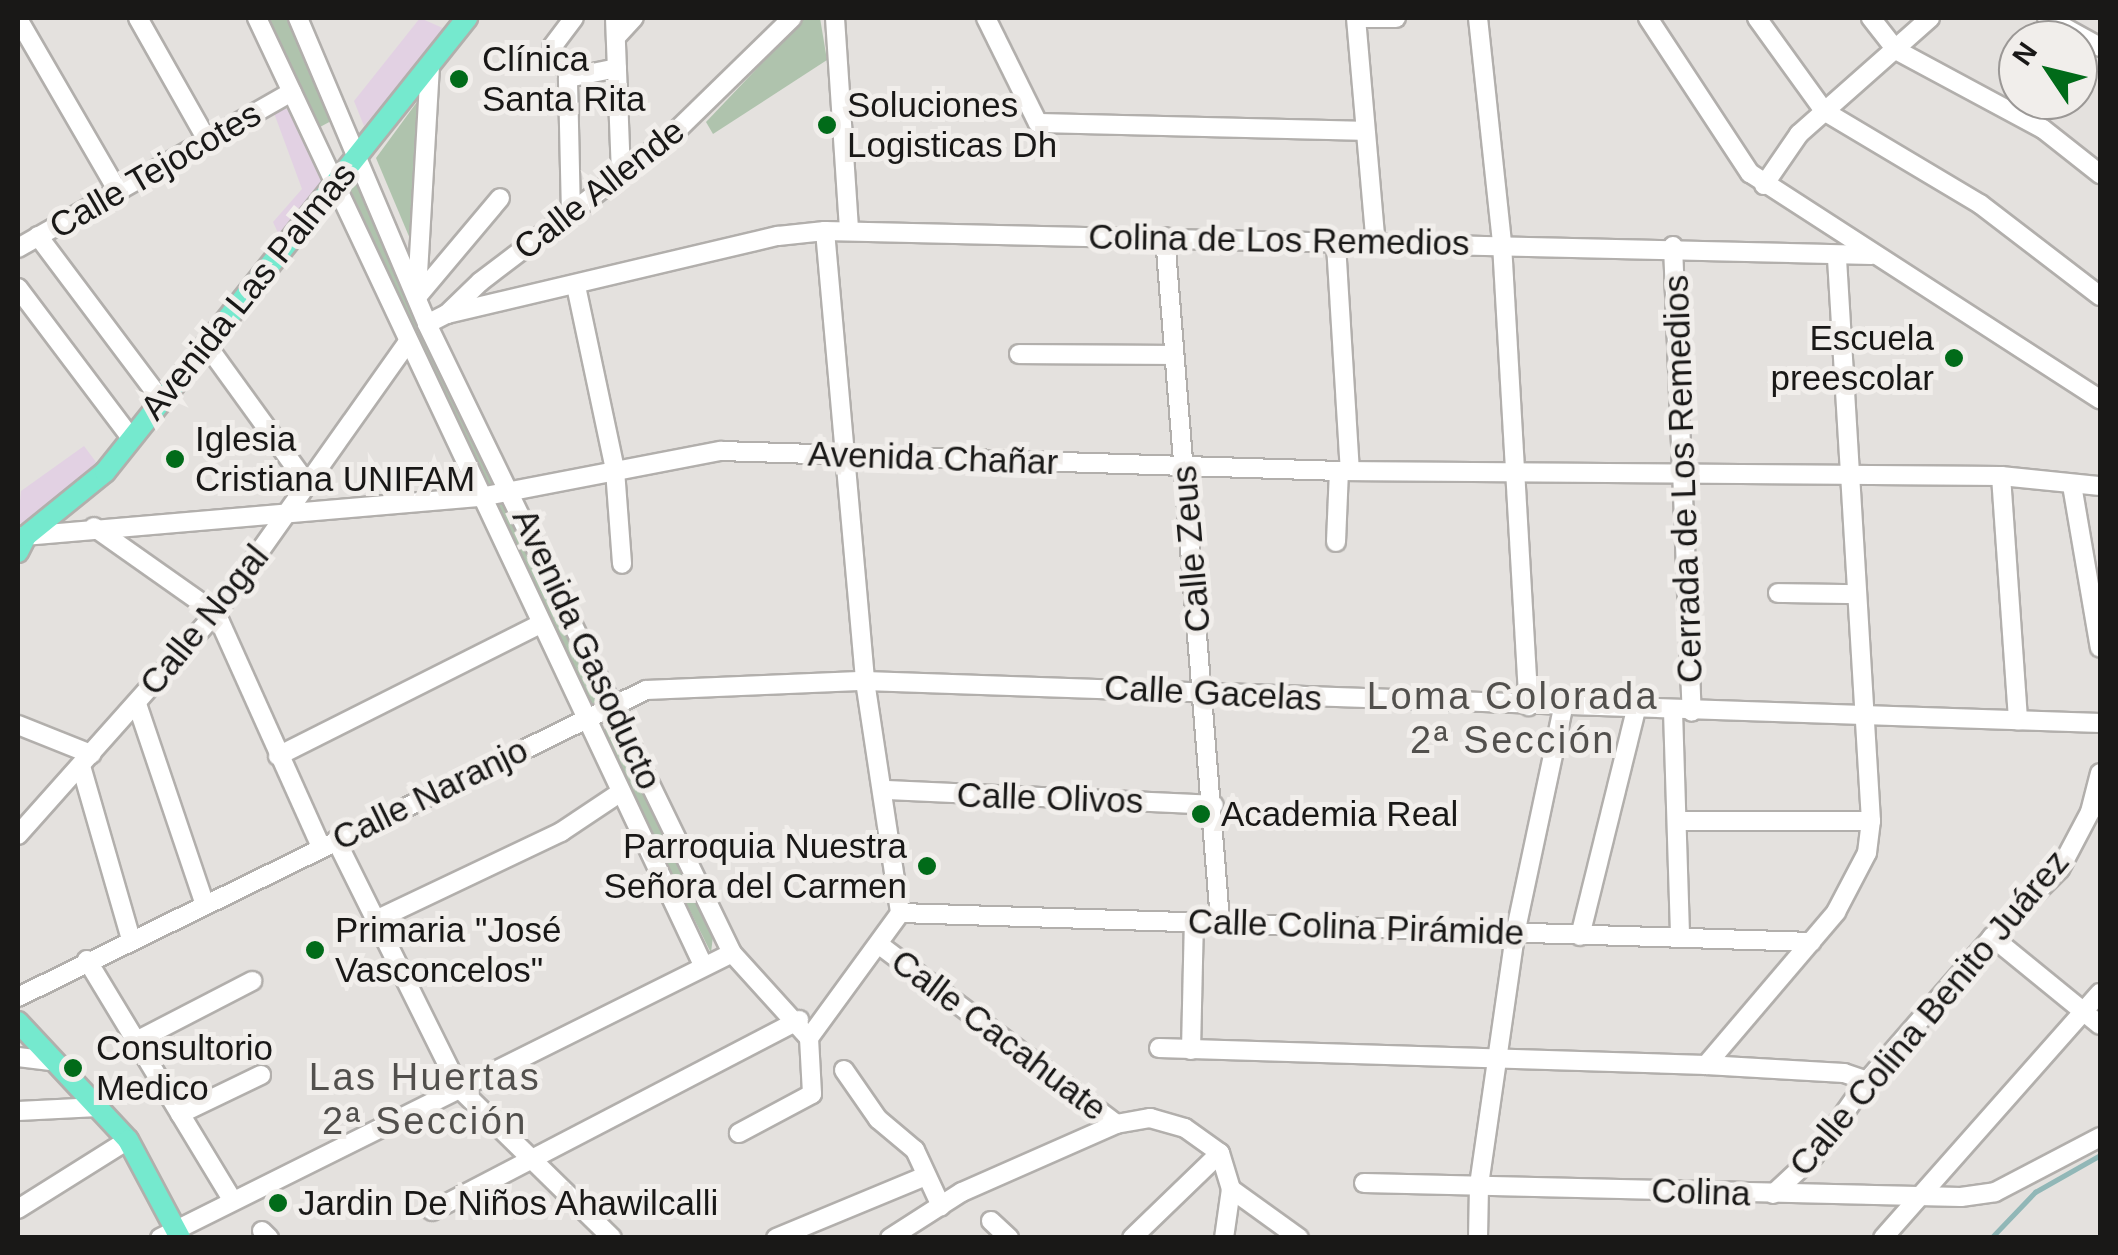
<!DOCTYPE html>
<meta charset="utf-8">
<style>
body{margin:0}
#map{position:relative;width:2118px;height:1255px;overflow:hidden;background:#e4e1de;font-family:Arial,sans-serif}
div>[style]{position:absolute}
.commercial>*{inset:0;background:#e2d1e3}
.green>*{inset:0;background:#afc3ad}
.stream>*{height:5px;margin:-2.5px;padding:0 2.5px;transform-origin:2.5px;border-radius:2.5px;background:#91b7b7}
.roads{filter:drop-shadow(2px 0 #b2afac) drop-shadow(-2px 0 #b2afac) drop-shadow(0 2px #b2afac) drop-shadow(0 -2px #b2afac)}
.minor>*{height:18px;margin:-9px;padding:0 9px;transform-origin:9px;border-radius:9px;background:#fff}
.major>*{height:20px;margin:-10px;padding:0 10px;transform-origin:10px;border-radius:10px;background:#75e9ce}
.dots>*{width:28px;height:28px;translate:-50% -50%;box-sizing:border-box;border:5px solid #f1eeeb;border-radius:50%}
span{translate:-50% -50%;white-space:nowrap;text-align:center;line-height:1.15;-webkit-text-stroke:10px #f1eeeb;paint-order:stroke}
.poi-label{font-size:35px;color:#191817}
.left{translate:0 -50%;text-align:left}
.right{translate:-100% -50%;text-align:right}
.street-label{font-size:35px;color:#191817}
.neighbourhood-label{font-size:38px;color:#52504d;letter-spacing:2.5px}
.frame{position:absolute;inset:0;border:20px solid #191817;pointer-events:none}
.north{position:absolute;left:1998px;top:20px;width:100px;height:100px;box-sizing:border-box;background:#f1eeeb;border:2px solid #9b9896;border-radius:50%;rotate:305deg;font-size:28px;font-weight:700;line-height:40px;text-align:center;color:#191817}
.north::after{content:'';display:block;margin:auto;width:35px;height:45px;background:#016b19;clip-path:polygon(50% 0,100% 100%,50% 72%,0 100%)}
</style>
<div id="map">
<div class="commercial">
<div style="clip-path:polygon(420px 18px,445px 29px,364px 126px,354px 101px)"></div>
<div style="clip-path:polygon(297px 105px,324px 178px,279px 235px,273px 222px,302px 189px,274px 113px)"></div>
<div style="clip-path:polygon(84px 446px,99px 466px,32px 527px,18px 522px,21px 491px)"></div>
</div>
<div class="green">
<div style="clip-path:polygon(268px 18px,286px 18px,333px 120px,320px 127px)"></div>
<div style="clip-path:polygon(805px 18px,820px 18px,827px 60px,713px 134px,706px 122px)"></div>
<div style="clip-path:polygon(425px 91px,416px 253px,376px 158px)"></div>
<div style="clip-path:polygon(356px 172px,499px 484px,486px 486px,397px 296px,346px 180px)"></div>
<div style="clip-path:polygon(510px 503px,605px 703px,592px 709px,506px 525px,498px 504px)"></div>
<div style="clip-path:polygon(617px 726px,714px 927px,711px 953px,603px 736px,606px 727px)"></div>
</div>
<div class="stream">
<div style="left:1991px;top:1238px;width:64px;rotate:-46.3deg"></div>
<div style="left:2035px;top:1192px;width:75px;rotate:-29.6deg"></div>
</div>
<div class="roads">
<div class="minor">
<div style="left:138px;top:18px;width:138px;rotate:60.5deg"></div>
<div style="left:257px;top:18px;width:1045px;rotate:64.78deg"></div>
<div style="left:298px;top:18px;width:332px;rotate:67.1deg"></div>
<div style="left:427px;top:324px;width:699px;rotate:64.13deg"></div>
<div style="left:732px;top:953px;width:115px;rotate:47.8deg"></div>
<div style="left:809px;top:1038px;width:56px;rotate:86.9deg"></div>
<div style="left:812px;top:1094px;width:83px;rotate:151.9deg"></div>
<div style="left:615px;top:18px;width:158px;rotate:87.8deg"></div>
<div style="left:835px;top:18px;width:212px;rotate:86.2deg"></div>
<div style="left:986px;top:18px;width:117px;rotate:63.7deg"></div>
<div style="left:1038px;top:123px;width:323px;rotate:1.4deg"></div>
<div style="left:1356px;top:18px;width:230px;rotate:85deg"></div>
<div style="left:1357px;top:18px;width:39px"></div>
<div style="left:1478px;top:18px;width:227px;rotate:83.9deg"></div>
<div style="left:1502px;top:244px;width:463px;rotate:86.7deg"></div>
<div style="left:1648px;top:18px;width:186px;rotate:56.7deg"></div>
<div style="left:1750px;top:173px;width:417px;rotate:32.9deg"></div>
<div style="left:1757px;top:18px;width:115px;rotate:54.2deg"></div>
<div style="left:1824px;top:111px;width:182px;rotate:30.8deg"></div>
<div style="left:1980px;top:204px;width:151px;rotate:37.5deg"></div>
<div style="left:1871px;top:18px;width:41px;rotate:52deg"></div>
<div style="left:1896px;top:50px;width:167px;rotate:28.3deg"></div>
<div style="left:2043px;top:129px;width:73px;rotate:38.3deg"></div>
<div style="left:2047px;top:18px;width:60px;rotate:28.7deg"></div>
<div style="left:18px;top:19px;width:198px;rotate:59.9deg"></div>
<div style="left:616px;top:37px;width:26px;rotate:-47deg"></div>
<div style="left:552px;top:47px;width:36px;rotate:-53deg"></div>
<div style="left:1764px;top:185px;width:62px;rotate:-55.5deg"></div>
<div style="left:1799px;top:134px;width:175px;rotate:-41.5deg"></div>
<div style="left:571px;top:214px;width:136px;rotate:-91.3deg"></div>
<div style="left:568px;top:78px;width:50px;rotate:-11.5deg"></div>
<div style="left:825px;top:231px;width:452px;rotate:84.9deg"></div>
<div style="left:865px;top:681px;width:235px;rotate:81.4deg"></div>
<div style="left:38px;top:236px;width:205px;rotate:53.1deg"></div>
<div style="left:1165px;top:237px;width:686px;rotate:85.4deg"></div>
<div style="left:1336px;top:244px;width:227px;rotate:86.5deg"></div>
<div style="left:1673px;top:246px;width:466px;rotate:87.7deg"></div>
<div style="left:18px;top:248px;width:315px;rotate:-29.7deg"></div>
<div style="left:576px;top:286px;width:188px;rotate:78deg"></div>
<div style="left:615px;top:470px;width:94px;rotate:85.7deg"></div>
<div style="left:18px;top:288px;width:188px;rotate:53deg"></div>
<div style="left:417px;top:291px;width:225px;rotate:-86.7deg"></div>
<div style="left:417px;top:297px;width:129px;rotate:-50deg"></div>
<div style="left:447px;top:314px;width:46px;rotate:-44.1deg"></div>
<div style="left:480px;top:282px;width:238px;rotate:-37.3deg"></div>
<div style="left:669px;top:138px;width:172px;rotate:-44.3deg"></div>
<div style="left:427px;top:324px;width:22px;rotate:-27deg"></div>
<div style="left:447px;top:314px;width:340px;rotate:-13.3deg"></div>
<div style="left:778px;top:236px;width:47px;rotate:-6.1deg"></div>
<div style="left:825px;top:231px;width:1047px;rotate:1.31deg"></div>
<div style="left:206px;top:344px;width:174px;rotate:54.1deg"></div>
<div style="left:1019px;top:354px;width:152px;rotate:0.4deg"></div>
<div style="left:2001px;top:476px;width:245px;rotate:86deg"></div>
<div style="left:2072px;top:485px;width:165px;rotate:80.3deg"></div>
<div style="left:94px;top:527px;width:149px;rotate:35.2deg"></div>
<div style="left:216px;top:613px;width:256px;rotate:65.8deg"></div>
<div style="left:24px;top:536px;width:459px;rotate:-4.9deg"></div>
<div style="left:481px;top:497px;width:244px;rotate:-10.9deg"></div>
<div style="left:721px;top:451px;width:618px;rotate:1.85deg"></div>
<div style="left:1339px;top:471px;width:662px;rotate:0.43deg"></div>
<div style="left:2001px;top:476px;width:100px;rotate:5.8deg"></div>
<div style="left:1336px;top:542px;width:71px;rotate:-87.6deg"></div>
<div style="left:1778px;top:593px;width:75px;rotate:0.8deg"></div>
<div style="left:137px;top:704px;width:212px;rotate:71.3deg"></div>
<div style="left:1673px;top:711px;width:227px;rotate:88.2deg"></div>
<div style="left:18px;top:725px;width:79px;rotate:21.7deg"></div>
<div style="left:278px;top:756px;width:293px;rotate:-26.7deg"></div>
<div style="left:81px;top:766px;width:180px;rotate:73.9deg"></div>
<div style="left:885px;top:790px;width:329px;rotate:2.6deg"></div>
<div style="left:1677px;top:821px;width:194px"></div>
<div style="left:18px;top:835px;width:297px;rotate:-48.3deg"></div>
<div style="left:216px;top:613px;width:332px;rotate:-54.7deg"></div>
<div style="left:336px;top:840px;width:277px;rotate:63.6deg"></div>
<div style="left:459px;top:1088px;width:214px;rotate:44.4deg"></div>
<div style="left:900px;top:913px;width:912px;rotate:1.82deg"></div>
<div style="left:378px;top:919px;width:203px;rotate:-25.4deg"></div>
<div style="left:561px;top:832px;width:72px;rotate:-33.7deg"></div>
<div style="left:1580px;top:936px;width:234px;rotate:-76.1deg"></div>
<div style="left:1992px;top:937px;width:139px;rotate:39.2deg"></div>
<div style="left:881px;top:946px;width:295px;rotate:37.1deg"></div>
<div style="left:87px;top:960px;width:280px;rotate:58.8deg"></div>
<div style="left:18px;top:997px;width:699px;rotate:-26.05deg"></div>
<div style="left:646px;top:690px;width:219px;rotate:-2.4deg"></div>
<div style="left:865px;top:681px;width:1236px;rotate:1.95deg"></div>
<div style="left:809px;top:1038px;width:155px;rotate:-53.9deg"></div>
<div style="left:136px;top:1041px;width:131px;rotate:-27.3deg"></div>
<div style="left:1159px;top:1048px;width:547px;rotate:1.78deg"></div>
<div style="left:1706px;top:1065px;width:138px;rotate:3.3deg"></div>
<div style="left:1844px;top:1073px;width:24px;rotate:19deg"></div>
<div style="left:1191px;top:1050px;width:129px;rotate:-88.7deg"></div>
<div style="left:18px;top:1057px;width:33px;rotate:7deg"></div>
<div style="left:1706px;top:1065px;width:201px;rotate:-49.6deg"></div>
<div style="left:1836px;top:912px;width:67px;rotate:-62.3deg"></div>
<div style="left:1867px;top:853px;width:32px;rotate:-83deg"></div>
<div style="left:1871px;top:821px;width:564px;rotate:-93.46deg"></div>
<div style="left:844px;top:1070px;width:60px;rotate:55.2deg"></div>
<div style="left:878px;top:1119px;width:48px;rotate:40deg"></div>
<div style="left:915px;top:1150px;width:62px;rotate:65.1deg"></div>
<div style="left:18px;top:1111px;width:80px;rotate:-2.9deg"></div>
<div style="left:180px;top:1114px;width:90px;rotate:-25.7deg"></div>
<div style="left:1364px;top:1183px;width:597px;rotate:1.34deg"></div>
<div style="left:1961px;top:1197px;width:34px;rotate:-8deg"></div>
<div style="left:1995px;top:1192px;width:119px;rotate:-27.6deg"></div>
<div style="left:1231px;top:1189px;width:84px;rotate:35.8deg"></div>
<div style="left:1773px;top:1194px;width:56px;rotate:-42.8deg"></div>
<div style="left:1814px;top:1156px;width:92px;rotate:-54.8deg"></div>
<div style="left:1867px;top:1081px;width:191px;rotate:-49deg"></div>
<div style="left:1992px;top:937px;width:96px;rotate:-45deg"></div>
<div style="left:2060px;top:869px;width:64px;rotate:-62.2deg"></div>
<div style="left:2090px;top:812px;width:40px;rotate:-75.6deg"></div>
<div style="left:18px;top:1209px;width:130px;rotate:-32.1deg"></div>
<div style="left:432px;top:1211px;width:414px;rotate:-27.5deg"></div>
<div style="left:991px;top:1221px;width:25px;rotate:43deg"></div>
<div style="left:262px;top:1231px;width:10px;rotate:45deg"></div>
<div style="left:160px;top:1238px;width:639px;rotate:-26.48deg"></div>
<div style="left:776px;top:1238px;width:159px;rotate:-22.5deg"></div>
<div style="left:890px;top:1238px;width:85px;rotate:-32.6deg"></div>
<div style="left:962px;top:1192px;width:168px;rotate:-23.8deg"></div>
<div style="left:1116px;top:1124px;width:35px;rotate:-10deg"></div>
<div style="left:1150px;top:1118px;width:36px;rotate:16deg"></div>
<div style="left:1185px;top:1128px;width:43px;rotate:35.5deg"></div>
<div style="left:1220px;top:1153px;width:38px;rotate:73deg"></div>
<div style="left:1231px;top:1189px;width:49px;rotate:98.1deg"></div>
<div style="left:1132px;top:1238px;width:122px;rotate:-44deg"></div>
<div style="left:1478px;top:1238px;width:53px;rotate:-88.9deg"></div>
<div style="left:1479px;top:1185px;width:254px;rotate:-81.8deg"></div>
<div style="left:1515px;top:934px;width:231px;rotate:-78deg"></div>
<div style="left:1883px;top:1238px;width:327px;rotate:-48.5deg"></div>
</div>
<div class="major">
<div style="left:18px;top:552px;width:18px;rotate:-63deg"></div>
<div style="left:26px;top:536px;width:102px;rotate:-39deg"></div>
<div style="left:105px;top:472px;width:581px;rotate:-51.43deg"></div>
<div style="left:18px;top:1022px;width:161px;rotate:47deg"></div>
<div style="left:128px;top:1140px;width:111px;rotate:62deg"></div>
</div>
</div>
<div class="dots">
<div style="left:459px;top:79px;background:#016b19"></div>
<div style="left:827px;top:125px;background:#016b19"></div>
<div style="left:1954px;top:358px;background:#016b19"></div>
<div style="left:175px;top:459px;background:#016b19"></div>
<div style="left:1201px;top:814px;background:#016b19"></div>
<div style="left:927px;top:866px;background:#016b19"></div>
<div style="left:315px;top:950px;background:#016b19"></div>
<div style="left:73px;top:1068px;background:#016b19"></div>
<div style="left:278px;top:1203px;background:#016b19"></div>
</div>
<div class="poi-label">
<span class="left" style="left:482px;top:79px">Clínica<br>Santa Rita</span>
<span class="left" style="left:847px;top:125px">Soluciones<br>Logisticas Dh</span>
<span class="right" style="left:1934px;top:358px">Escuela<br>preescolar</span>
<span class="left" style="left:195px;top:459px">Iglesia<br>Cristiana UNIFAM</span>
<span class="left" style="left:1221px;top:814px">Academia Real</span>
<span class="right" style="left:907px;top:866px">Parroquia Nuestra<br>Señora del Carmen</span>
<span class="left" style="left:335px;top:950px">Primaria "José<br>Vasconcelos"</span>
<span class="left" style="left:96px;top:1068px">Consultorio<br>Medico</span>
<span class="left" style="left:298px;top:1203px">Jardin De Niños Ahawilcalli</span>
</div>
<div class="street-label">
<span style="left:155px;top:170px;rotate:-30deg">Calle Tejocotes</span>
<span style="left:599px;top:189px;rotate:-38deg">Calle Allende</span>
<span style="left:1279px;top:240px;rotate:1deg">Colina de Los Remedios</span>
<span style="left:248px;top:291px;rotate:-51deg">Avenida Las Palmas</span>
<span style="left:933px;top:458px;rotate:2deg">Avenida Chañar</span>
<span style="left:1683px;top:479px;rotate:-92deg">Cerrada de Los Remedios</span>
<span style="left:1191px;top:549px;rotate:-95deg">Calle Zeus</span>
<span style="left:204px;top:620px;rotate:-51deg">Calle Nogal</span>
<span style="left:587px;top:649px;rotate:65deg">Avenida Gasoducto</span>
<span style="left:1213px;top:693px;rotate:3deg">Calle Gacelas</span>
<span style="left:430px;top:794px;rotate:-26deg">Calle Naranjo</span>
<span style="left:1050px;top:798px;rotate:2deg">Calle Olivos</span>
<span style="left:1356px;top:927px;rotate:2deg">Calle Colina Pirámide</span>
<span style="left:1929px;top:1013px;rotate:-50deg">Calle Colina Benito Juárez</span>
<span style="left:999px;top:1035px;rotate:37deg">Calle Cacahuate</span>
<span style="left:1701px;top:1192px;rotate:2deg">Colina</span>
</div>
<div class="neighbourhood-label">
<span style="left:1513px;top:719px">Loma Colorada<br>2ª Sección</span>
<span style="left:425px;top:1100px">Las Huertas<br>2ª Sección</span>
</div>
<div class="frame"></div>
<div class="north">N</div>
</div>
